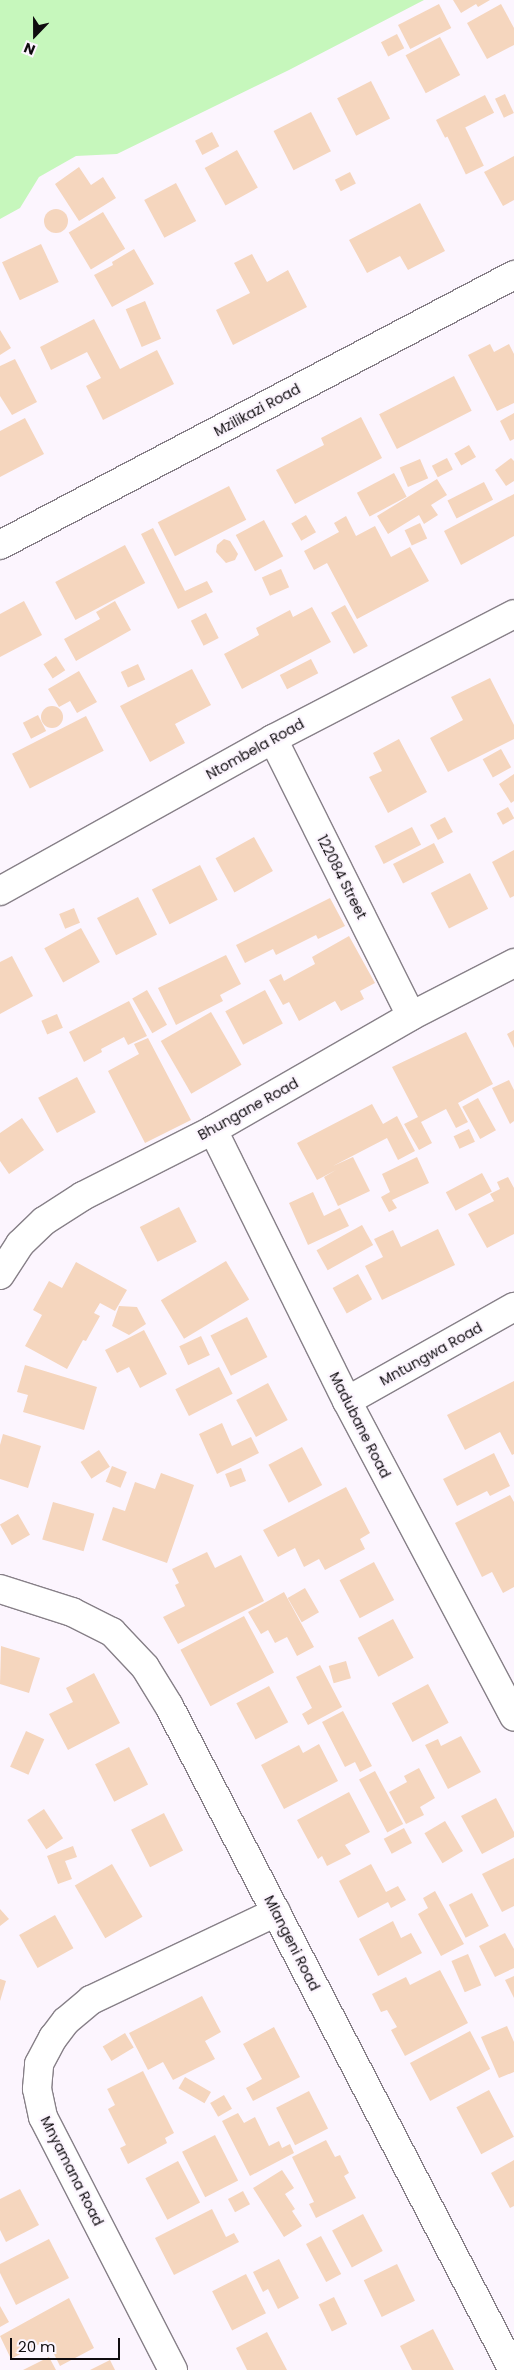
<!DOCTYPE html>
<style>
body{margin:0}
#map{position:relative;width:514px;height:2370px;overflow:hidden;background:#fcf5fe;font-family:Poppins,sans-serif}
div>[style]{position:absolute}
.green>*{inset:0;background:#c6f7bc}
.building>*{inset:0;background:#f5d6be;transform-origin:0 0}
.round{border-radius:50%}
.roads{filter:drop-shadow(1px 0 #878088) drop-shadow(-1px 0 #878088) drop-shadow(0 1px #878088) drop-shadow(0 -1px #878088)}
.street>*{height:28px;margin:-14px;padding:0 14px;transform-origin:14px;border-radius:14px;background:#fff}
span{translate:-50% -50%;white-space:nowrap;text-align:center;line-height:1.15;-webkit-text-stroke:4.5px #fcf5fe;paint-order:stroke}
.street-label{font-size:14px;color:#0f0c0f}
.north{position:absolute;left:10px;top:10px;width:50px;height:50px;-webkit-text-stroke:4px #fcf5fe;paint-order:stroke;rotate:202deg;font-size:14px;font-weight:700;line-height:20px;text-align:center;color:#0f0c0f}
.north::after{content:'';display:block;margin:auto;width:18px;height:22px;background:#0f0c0f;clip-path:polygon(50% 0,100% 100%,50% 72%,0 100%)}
.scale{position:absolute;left:10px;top:2338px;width:110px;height:22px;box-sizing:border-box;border:2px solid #0f0c0f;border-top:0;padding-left:6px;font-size:15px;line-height:18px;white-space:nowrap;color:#0f0c0f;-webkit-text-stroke:4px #fcf5fe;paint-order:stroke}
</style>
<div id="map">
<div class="green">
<div style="clip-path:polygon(0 0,424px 0,289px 70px,117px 154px,76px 156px,39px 177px,20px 208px,0 219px)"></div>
</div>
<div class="building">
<div style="clip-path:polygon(453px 0,490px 0,478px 7px,476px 4px,461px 13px)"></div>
<div style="left:439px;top:4px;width:27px;height:46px;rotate:63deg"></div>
<div style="clip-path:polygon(501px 4px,514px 28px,514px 45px,487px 59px,467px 23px)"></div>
<div style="left:397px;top:34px;width:16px;height:18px;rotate:63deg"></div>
<div style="left:440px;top:37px;width:43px;height:39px;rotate:62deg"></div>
<div style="left:371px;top:81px;width:42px;height:38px;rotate:63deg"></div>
<div style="left:505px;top:94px;width:21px;height:11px;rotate:65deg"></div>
<div style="left:485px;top:95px;width:20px;height:55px;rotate:63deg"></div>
<div style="left:311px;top:112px;width:44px;height:42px;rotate:63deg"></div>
<div style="left:465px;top:127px;width:43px;height:20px;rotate:64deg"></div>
<div style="left:212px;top:132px;width:16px;height:19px;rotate:63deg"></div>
<div style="left:237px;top:150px;width:43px;height:37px;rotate:61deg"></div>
<div style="clip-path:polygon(514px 156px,514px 200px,503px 206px,484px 172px)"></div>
<div style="clip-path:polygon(79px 167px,91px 185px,103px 177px,116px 198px,79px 221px,55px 184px)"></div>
<div style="left:350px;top:172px;width:13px;height:17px;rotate:63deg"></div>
<div style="left:176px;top:183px;width:43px;height:36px;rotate:62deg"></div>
<div style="clip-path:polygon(420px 203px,445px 251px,408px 270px,400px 256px,367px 273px,349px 240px)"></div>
<div class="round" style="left:44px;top:209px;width:24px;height:24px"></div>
<div style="left:103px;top:212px;width:43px;height:40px;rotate:59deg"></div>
<div style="left:41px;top:244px;width:42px;height:43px;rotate:65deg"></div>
<div style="clip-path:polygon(134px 249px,154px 284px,112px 307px,94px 275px,113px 265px,112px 262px)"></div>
<div style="clip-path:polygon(252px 254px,267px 282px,288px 270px,307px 307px,233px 345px,216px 310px,250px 293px,234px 263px)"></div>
<div style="left:145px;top:301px;width:41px;height:21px;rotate:67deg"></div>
<div style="clip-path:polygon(94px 319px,120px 369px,157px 350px,174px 384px,103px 420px,86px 386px,101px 378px,87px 352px,51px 370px,40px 347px)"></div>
<div style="clip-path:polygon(0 330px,11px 348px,0 355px)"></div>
<div style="clip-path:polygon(490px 344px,494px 352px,509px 344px,514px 354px,514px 403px,497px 411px,468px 355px)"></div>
<div style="clip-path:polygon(15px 359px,37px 402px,12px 415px,0 396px,0 366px)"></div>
<div style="left:454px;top:376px;width:39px;height:84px;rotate:63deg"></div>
<div style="clip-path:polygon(514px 413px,514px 439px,510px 441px,500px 421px)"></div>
<div style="clip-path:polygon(361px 417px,382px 458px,295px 504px,276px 470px,324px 445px,321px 438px)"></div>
<div style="clip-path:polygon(25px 418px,44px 454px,0 477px,0 431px)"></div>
<div style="left:469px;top:445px;width:14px;height:17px;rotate:60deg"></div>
<div style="left:447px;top:458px;width:13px;height:17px;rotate:63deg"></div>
<div style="clip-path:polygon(511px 458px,514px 461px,514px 481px,506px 486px,495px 470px)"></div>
<div style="left:420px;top:459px;width:21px;height:22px;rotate:67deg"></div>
<div style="left:394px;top:473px;width:27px;height:42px;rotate:62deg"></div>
<div style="clip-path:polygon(437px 479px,447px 495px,431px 505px,438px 515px,424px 524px,419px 515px,388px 534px,377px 516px)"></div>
<div style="left:484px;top:482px;width:20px;height:41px;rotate:63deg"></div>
<div style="left:229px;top:486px;width:38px;height:80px;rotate:63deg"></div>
<div style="clip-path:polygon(514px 494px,514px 536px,461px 565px,444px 531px)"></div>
<div style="left:306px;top:515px;width:20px;height:17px;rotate:60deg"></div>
<div style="clip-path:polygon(346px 516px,356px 536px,375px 526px,391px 557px,410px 547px,429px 581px,357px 619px,327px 563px,314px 570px,304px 551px,339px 532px,334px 523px)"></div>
<div style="left:264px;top:520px;width:41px;height:32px;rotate:62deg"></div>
<div style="left:420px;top:523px;width:17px;height:17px;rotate:65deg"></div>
<div style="clip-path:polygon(153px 528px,185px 591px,207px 581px,213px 592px,178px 609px,141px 534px)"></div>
<div style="clip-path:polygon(224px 539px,230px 541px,238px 554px,235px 560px,226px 563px,216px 552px,217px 545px)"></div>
<div style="left:125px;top:545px;width:43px;height:79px;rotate:62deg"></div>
<div style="left:281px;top:569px;width:20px;height:21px;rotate:66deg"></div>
<div style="clip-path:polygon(24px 601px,42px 635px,0 657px,0 614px)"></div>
<div style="clip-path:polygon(115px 601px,131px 630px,76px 661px,64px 639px,100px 619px,96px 612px)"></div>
<div style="left:345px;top:605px;width:47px;height:16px;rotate:61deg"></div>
<div style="clip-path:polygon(312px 607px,331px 642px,242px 689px,224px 654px,259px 635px,256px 628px,290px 610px,293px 617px)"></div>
<div style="left:206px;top:613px;width:28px;height:17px;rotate:63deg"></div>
<div style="left:56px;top:656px;width:17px;height:15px;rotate:57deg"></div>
<div style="left:311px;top:659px;width:16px;height:35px;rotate:63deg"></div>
<div style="left:138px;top:664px;width:17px;height:19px;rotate:65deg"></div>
<div style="clip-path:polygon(192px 669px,211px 705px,175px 724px,185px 743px,150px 762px,120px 706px)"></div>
<div style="clip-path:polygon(79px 671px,97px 702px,77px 713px,70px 701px,59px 707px,48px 689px)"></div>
<div style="clip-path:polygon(490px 678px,514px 725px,514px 739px,448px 772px,430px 738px,463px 720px,451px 697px)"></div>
<div class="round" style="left:41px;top:706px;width:22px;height:22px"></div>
<div style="left:38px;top:715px;width:18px;height:17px;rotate:63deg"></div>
<div style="left:86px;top:716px;width:39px;height:83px;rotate:63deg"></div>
<div style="clip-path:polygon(399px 739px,427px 792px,388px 813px,369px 777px,382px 771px,373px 753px)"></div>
<div style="left:501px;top:749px;width:21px;height:21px;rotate:61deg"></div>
<div style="clip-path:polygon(514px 774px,514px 801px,511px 803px,499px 784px)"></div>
<div style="left:508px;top:807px;width:13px;height:13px;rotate:61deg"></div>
<div style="left:445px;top:817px;width:17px;height:17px;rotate:62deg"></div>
<div style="left:412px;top:827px;width:20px;height:42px;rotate:63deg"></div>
<div style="left:254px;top:837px;width:39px;height:44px;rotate:61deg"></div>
<div style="left:434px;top:843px;width:22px;height:46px;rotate:63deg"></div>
<div style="clip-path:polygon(514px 850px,514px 896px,510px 898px,492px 862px)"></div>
<div style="left:200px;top:865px;width:39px;height:54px;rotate:63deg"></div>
<div style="left:470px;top:873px;width:40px;height:44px;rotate:63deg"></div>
<div style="left:138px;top:897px;width:42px;height:46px;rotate:63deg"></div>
<div style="clip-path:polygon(330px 898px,345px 926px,318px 939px,316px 935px,276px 955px,273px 949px,245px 963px,236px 945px)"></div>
<div style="left:74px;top:908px;width:16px;height:16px;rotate:68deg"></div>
<div style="left:81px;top:928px;width:39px;height:42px;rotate:61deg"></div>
<div style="clip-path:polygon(349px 936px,375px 983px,360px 991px,364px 999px,341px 1011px,335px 1001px,299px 1021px,289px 1002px,283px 1005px,269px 980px,281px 974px,284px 981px,315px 964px,312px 957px)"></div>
<div style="clip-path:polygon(226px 955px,241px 984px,220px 995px,223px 1001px,176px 1025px,158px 988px)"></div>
<div style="clip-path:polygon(12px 956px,33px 996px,0 1014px,0 962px)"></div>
<div style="left:147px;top:990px;width:40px;height:17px;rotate:60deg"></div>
<div style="left:265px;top:990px;width:38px;height:45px;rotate:62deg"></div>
<div style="clip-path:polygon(129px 1001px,147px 1036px,128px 1045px,124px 1037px,101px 1049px,102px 1052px,84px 1062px,69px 1032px)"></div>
<div style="left:211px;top:1012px;width:61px;height:58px;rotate:60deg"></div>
<div style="left:57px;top:1014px;width:15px;height:17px;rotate:67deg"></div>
<div style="clip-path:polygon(514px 1030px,514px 1048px,507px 1034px)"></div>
<div style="clip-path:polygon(466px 1032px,493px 1084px,458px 1103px,468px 1122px,456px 1128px,446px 1109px,421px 1122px,432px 1143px,419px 1150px,404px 1124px,418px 1117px,392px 1067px)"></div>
<div style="clip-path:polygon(148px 1038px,191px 1120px,145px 1143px,108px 1071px,139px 1054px,134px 1044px)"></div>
<div style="left:77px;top:1077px;width:40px;height:44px;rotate:62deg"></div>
<div style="clip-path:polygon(509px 1080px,514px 1090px,514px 1121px,510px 1124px,492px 1088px)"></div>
<div style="left:478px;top:1098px;width:37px;height:18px;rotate:61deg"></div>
<div style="clip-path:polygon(372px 1104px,383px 1124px,397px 1116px,415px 1151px,398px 1160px,387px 1138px,333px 1166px,353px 1157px,370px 1191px,338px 1206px,324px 1177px,336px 1170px,317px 1180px,297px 1143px)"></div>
<div style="clip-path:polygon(22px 1118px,44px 1150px,9px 1174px,0 1161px,0 1133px)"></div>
<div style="left:469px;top:1129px;width:14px;height:17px;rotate:65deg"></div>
<div style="clip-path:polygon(417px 1157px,429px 1183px,392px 1200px,397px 1208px,389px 1212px,381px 1197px,390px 1192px,382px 1174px)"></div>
<div style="left:482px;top:1173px;width:21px;height:41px;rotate:62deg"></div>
<div style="clip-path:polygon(508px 1177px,514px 1188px,514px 1234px,487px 1248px,468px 1214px,494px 1201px,490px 1194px,500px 1189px,497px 1182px)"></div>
<div style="clip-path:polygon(313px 1192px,324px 1216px,340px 1208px,349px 1226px,308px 1245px,289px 1203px)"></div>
<div style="left:179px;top:1207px;width:39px;height:44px;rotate:63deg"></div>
<div style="left:362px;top:1225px;width:23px;height:52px;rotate:61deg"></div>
<div style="clip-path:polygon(438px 1229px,455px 1265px,382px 1300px,365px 1266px,383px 1257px,374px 1239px,393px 1230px,401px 1247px)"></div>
<div style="left:226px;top:1261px;width:45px;height:76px;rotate:59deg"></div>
<div style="clip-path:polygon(76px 1262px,127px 1290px,115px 1311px,100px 1303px,94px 1313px,100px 1316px,86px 1341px,83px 1340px,67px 1369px,25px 1346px,42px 1315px,33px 1310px,49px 1281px,62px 1288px)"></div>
<div style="left:358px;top:1274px;width:29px;height:29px;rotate:61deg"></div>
<div style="clip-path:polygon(119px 1306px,137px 1307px,146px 1324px,129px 1335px,112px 1326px)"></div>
<div style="left:247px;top:1317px;width:45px;height:41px;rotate:63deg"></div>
<div style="clip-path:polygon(144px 1330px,167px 1374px,140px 1388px,129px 1367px,117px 1373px,105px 1350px)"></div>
<div style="left:201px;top:1336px;width:21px;height:24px;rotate:65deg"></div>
<div style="clip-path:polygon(25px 1365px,97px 1387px,84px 1430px,23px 1412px,28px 1395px,17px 1392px)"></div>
<div style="left:219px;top:1367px;width:30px;height:49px;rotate:63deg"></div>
<div style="clip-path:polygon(514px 1381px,514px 1454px,512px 1455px,500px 1432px,465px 1450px,447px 1415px)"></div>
<div style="left:268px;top:1383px;width:42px;height:36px;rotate:62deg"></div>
<div style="clip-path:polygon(222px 1423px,232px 1446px,251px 1437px,259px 1453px,217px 1474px,199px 1434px)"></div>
<div style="clip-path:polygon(3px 1434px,41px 1446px,28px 1488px,0 1479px,0 1445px)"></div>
<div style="left:302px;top:1447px;width:43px;height:38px;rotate:62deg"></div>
<div style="left:99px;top:1450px;width:20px;height:22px;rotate:57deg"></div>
<div style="clip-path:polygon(494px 1453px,510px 1486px,490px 1496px,487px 1491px,457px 1506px,443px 1479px)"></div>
<div style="left:112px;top:1466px;width:16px;height:17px;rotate:22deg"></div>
<div style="left:241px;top:1468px;width:14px;height:17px;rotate:69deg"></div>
<div style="clip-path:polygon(161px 1473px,194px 1485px,167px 1563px,102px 1540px,113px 1507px,125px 1511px,135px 1482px,155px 1489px)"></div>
<div style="clip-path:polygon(346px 1487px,370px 1533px,360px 1539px,365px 1549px,325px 1570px,319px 1559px,304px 1567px,295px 1548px,278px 1557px,263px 1530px)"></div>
<div style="clip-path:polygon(510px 1495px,514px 1502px,514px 1587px,503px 1593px,492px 1572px,482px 1577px,455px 1523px)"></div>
<div style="left:53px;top:1502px;width:43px;height:39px;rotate:16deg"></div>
<div style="left:18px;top:1514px;width:24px;height:21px;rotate:60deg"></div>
<div style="clip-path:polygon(207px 1552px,215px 1568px,241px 1555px,264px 1601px,178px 1644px,163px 1617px,185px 1606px,175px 1585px,179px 1583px,172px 1569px)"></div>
<div style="left:374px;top:1562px;width:43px;height:39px;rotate:62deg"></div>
<div style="left:305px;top:1588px;width:28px;height:20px;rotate:60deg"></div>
<div style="clip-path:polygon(284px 1592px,314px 1647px,297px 1656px,287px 1637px,275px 1643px,268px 1630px,261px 1634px,248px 1612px)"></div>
<div style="left:244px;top:1616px;width:64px;height:72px;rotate:62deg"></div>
<div style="left:393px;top:1619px;width:44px;height:40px;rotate:62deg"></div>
<div style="clip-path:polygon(1px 1646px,40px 1658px,29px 1693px,0 1684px)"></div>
<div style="left:346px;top:1661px;width:18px;height:18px;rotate:74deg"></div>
<div style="clip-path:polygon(320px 1665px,342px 1707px,308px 1725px,302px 1714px,312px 1708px,296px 1677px)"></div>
<div style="clip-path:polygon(94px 1673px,120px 1723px,68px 1750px,49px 1714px,73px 1702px,66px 1688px)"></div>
<div style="left:428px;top:1684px;width:44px;height:41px;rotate:62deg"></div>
<div style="left:269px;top:1686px;width:41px;height:37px;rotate:62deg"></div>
<div style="clip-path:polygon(343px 1711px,372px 1766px,360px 1772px,355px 1762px,345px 1767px,322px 1722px)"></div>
<div style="left:26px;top:1731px;width:20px;height:39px;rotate:24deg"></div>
<div style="clip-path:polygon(461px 1736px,481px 1772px,448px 1789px,425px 1745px,438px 1739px,441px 1746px)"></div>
<div style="clip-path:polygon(319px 1744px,338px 1781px,284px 1809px,261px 1765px,299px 1745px,303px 1753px)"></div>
<div style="left:129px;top:1747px;width:42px;height:38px;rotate:63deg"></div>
<div style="clip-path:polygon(419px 1768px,435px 1798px,420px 1807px,424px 1815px,406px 1824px,389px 1792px,407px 1782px,404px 1776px)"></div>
<div style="left:375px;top:1771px;width:60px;height:18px;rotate:62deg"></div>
<div style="clip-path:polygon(349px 1792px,370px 1832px,345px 1845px,351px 1854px,327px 1866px,322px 1856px,318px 1859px,297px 1820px)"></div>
<div style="clip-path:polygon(496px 1798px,514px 1832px,514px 1837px,482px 1854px,461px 1816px)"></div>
<div style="left:44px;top:1809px;width:35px;height:20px;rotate:57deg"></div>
<div style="left:164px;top:1813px;width:42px;height:37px;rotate:63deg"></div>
<div style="left:445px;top:1821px;width:35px;height:24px;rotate:59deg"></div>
<div style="left:404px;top:1828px;width:17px;height:23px;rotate:62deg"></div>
<div style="clip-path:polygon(73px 1846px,77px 1857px,65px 1861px,72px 1879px,58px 1884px,47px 1856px)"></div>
<div style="clip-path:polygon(514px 1858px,514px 1906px,502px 1912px,482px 1874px)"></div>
<div style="left:112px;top:1864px;width:61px;height:43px;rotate:60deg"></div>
<div style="clip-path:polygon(371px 1864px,386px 1892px,398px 1886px,406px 1900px,391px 1908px,388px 1902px,358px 1918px,339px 1881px)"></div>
<div style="clip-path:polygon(435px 1891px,464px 1944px,441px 1956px,418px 1914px,428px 1908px,423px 1898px)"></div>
<div style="left:472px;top:1893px;width:37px;height:26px;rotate:63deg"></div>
<div style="clip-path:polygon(0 1909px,9px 1919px,0 1926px)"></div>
<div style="left:55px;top:1915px;width:38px;height:41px;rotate:61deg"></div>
<div style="clip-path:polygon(393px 1921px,401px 1938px,411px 1933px,422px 1953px,378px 1976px,359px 1939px)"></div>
<div style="clip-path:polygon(505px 1933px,514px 1949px,514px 1968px,495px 1977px,479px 1946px)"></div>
<div style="left:468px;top:1954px;width:34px;height:18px;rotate:67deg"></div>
<div style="clip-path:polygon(440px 1970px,468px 2023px,405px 2056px,391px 2030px,397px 2027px,387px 2010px,381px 2012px,372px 1994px,406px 1977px,410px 1985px)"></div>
<div style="clip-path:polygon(514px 1976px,514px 1998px,505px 1980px)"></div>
<div style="clip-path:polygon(0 1979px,6px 1981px,0 2001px)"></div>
<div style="clip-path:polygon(202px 1996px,221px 2032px,205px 2041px,215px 2059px,173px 2080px,163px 2062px,148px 2070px,129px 2033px)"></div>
<div style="clip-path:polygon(507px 2026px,514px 2042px,514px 2072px,499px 2078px,481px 2037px)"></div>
<div style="clip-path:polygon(274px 2027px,300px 2077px,253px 2101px,246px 2088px,262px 2079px,243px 2044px)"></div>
<div style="left:470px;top:2031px;width:43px;height:68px;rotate:62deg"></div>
<div style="left:125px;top:2033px;width:17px;height:26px;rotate:59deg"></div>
<div style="clip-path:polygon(143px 2071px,174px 2133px,165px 2138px,167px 2143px,128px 2164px,120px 2148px,126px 2145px,108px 2109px,115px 2105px,107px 2089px)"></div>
<div style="left:185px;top:2077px;width:30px;height:13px;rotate:30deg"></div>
<div style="left:489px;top:2090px;width:53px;height:37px;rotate:62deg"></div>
<div style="left:309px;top:2091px;width:42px;height:37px;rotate:63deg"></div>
<div style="left:224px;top:2095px;width:16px;height:16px;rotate:60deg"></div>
<div style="clip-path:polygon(238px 2113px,244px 2123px,255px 2117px,269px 2146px,279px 2141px,282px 2148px,290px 2144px,294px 2153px,250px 2176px,222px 2121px)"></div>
<div style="left:215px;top:2135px;width:51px;height:37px;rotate:63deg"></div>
<div style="clip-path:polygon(326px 2140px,335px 2157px,340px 2155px,349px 2173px,344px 2176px,356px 2198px,316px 2218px,309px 2204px,314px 2202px,292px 2157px)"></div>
<div style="clip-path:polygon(514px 2160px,514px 2206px,510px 2208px,491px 2173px)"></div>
<div style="left:178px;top:2161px;width:47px;height:37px;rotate:62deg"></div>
<div style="clip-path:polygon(282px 2170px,294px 2188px,285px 2194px,295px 2209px,292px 2211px,302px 2226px,284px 2237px,253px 2188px)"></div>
<div style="clip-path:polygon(20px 2189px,39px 2225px,6px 2242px,0 2230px,0 2199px)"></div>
<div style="left:243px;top:2191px;width:15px;height:17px;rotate:62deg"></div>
<div style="clip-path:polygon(212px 2209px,226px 2237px,234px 2233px,239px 2242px,174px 2275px,155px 2238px)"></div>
<div style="left:363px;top:2214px;width:42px;height:35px;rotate:62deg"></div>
<div style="left:321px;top:2236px;width:43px;height:17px;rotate:62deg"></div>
<div style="clip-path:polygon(49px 2239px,69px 2278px,16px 2305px,0 2273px,0 2264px)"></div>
<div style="clip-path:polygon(279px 2259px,299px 2298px,278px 2309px,268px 2289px,263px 2292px,253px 2272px)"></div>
<div style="left:397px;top:2264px;width:41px;height:37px;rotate:64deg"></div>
<div style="left:246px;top:2274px;width:44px;height:38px;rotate:63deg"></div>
<div style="left:334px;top:2297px;width:30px;height:17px;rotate:64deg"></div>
<div style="clip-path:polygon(69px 2298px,94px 2348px,60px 2366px,47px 2340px,11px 2359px,0 2336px)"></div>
<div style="clip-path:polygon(0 2306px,9px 2322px,0 2327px)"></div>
<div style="clip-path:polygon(433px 2329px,454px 2370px,412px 2370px,400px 2346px)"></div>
<div style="clip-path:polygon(267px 2332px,287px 2370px,247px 2370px,236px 2348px)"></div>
<div style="clip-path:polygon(49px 2357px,56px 2370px,23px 2370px)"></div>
<div style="clip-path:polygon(110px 2360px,115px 2370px,90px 2370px)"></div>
</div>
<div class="roads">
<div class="street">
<div style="left:0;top:545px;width:581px;rotate:-27.71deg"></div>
<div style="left:273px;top:739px;width:309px;rotate:63.5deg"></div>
<div style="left:0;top:891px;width:312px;rotate:-29.1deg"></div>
<div style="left:273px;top:739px;width:271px;rotate:-27.4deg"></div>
<div style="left:213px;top:1130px;width:302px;rotate:63.7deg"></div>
<div style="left:347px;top:1401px;width:357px;rotate:62.1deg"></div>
<div style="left:0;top:1275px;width:37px;rotate:-57deg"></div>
<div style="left:20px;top:1244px;width:33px;rotate:-44deg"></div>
<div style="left:44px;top:1221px;width:46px;rotate:-32.7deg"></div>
<div style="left:83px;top:1196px;width:146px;rotate:-26.9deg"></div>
<div style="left:213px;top:1130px;width:228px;rotate:-29.9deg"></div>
<div style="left:411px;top:1016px;width:116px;rotate:-27.2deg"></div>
<div style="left:347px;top:1401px;width:192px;rotate:-29.4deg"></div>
<div style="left:0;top:1589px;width:76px;rotate:17.7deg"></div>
<div style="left:72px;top:1612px;width:45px;rotate:26.6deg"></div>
<div style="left:112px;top:1632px;width:48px;rotate:46.7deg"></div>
<div style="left:145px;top:1667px;width:46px;rotate:58.4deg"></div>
<div style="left:169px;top:1706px;width:748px;rotate:62.61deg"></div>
<div style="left:173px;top:2370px;width:284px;rotate:-117.2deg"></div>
<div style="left:43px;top:2117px;width:29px;rotate:-102deg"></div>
<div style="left:37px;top:2089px;width:25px;rotate:-85deg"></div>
<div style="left:39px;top:2064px;width:30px;rotate:-62deg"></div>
<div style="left:53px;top:2038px;width:21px;rotate:-53deg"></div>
<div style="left:66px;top:2021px;width:33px;rotate:-40deg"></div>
<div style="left:91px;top:2000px;width:205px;rotate:-25.4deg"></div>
</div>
</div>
<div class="street-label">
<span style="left:257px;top:410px;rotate:-28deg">Mzilikazi Road</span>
<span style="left:255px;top:749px;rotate:-29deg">Ntombela Road</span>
<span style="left:342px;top:877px;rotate:63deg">122084 Street</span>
<span style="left:248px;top:1109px;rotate:-29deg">Bhungane Road</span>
<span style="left:431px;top:1354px;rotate:-29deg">Mntungwa Road</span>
<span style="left:360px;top:1425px;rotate:63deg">Madubane Road</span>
<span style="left:292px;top:1943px;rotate:63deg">Mlangeni Road</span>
<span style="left:72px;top:2171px;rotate:63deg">Mnyamana Road</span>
</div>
<div class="north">N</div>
<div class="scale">20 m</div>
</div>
